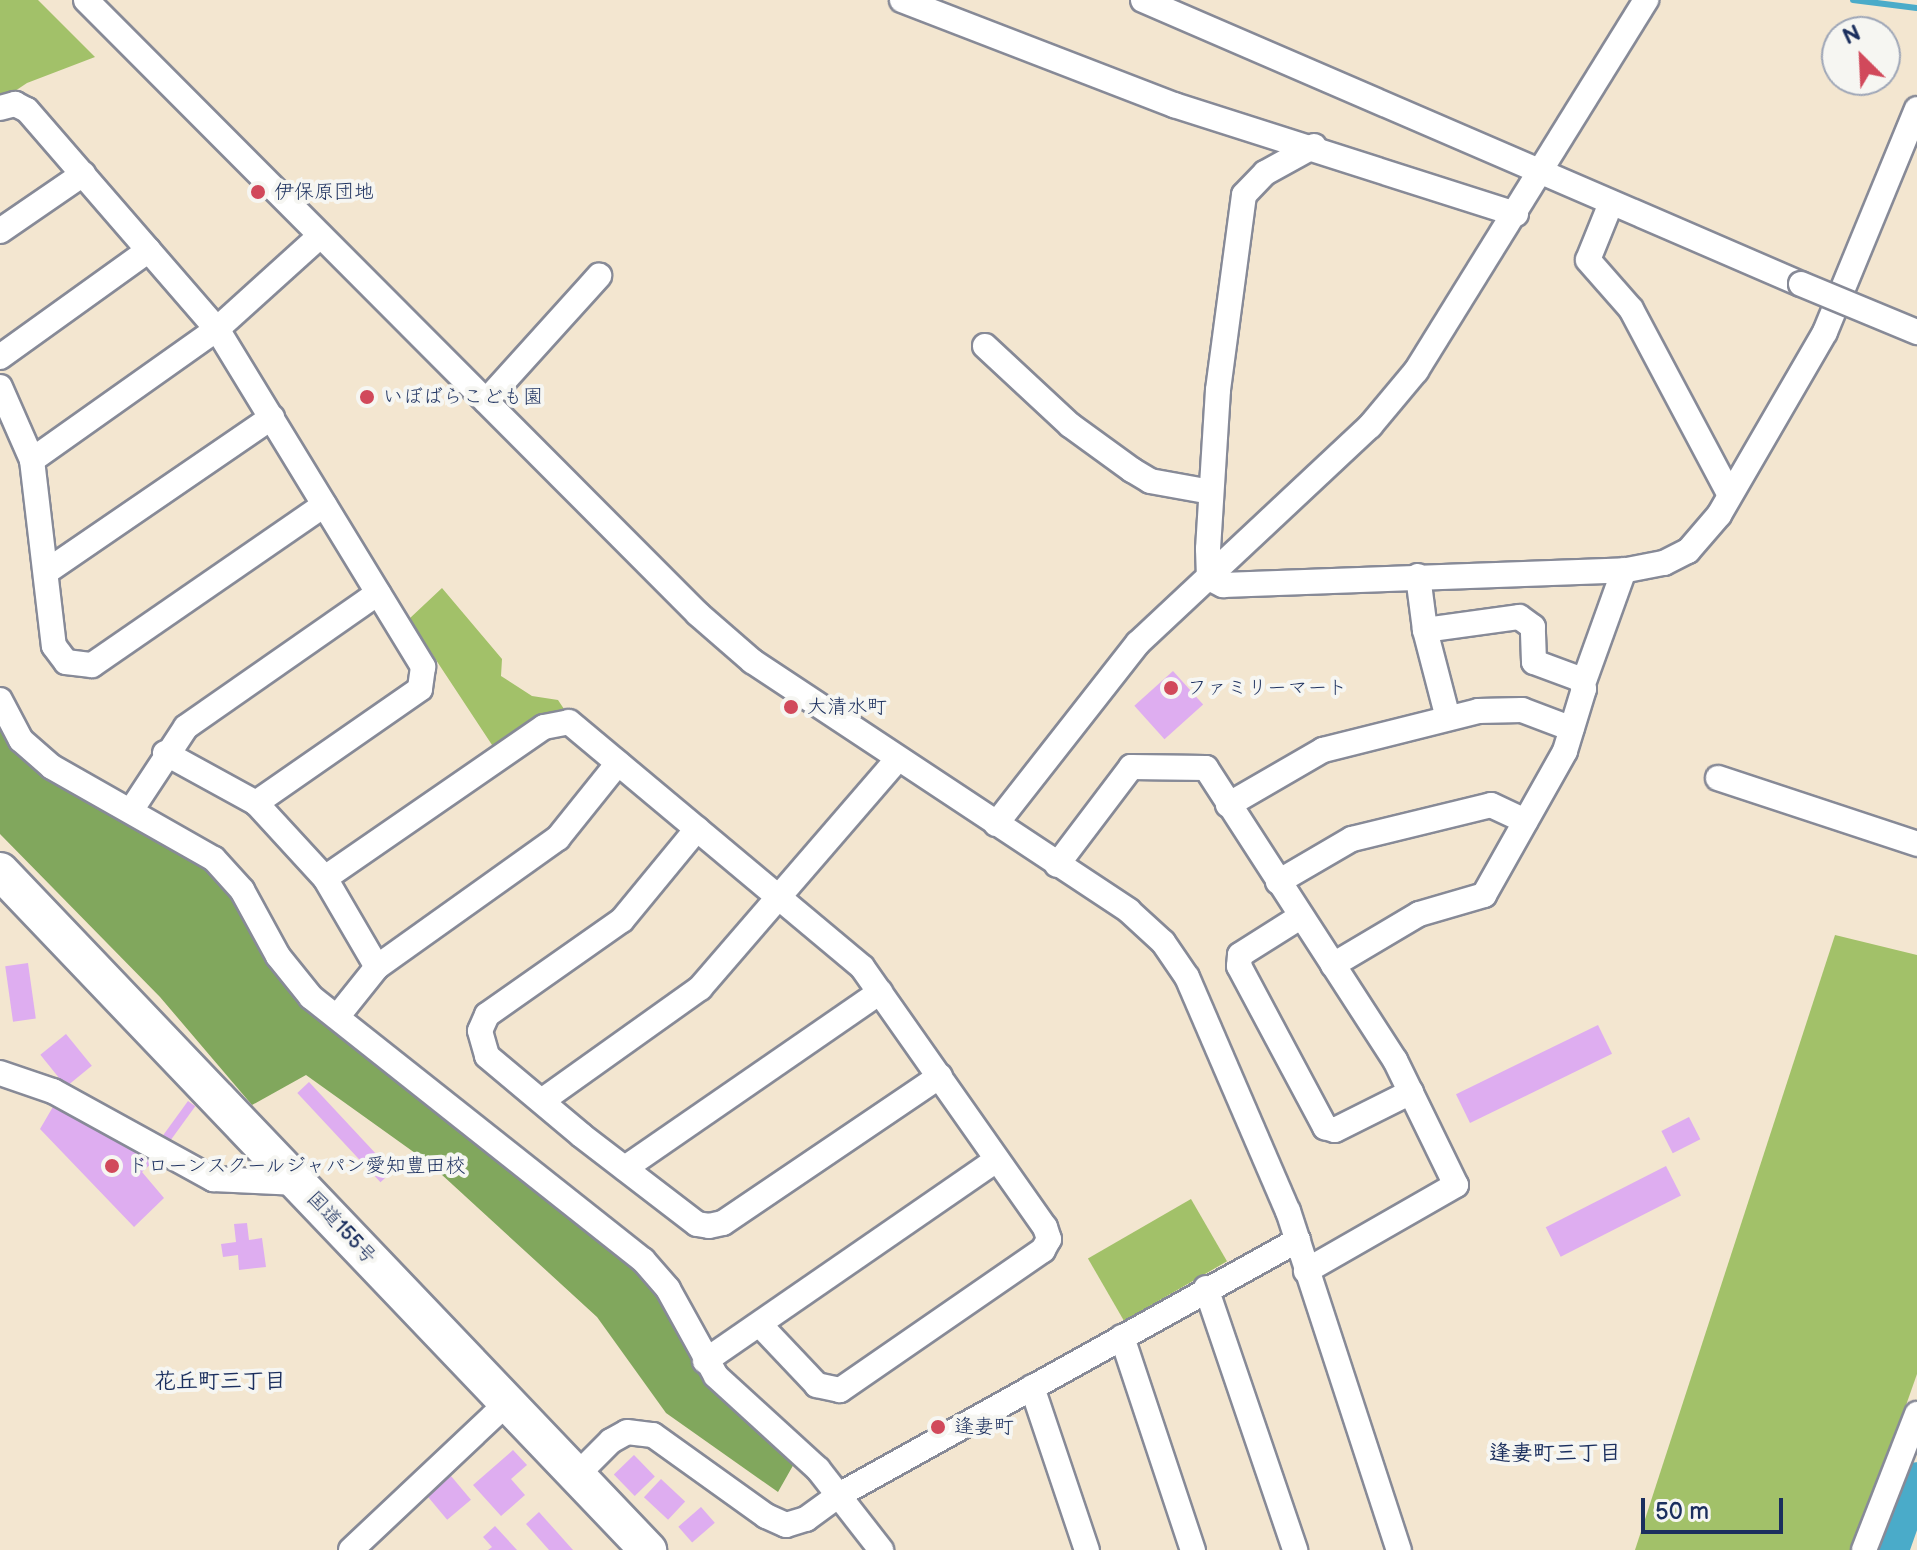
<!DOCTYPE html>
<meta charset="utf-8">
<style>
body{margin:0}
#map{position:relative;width:1917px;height:1550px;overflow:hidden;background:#f3e6d0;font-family:"Balsamiq Sans","Klee One",sans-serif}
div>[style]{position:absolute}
.green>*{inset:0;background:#a2c169;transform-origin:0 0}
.forest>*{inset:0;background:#81a75d}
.stream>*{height:6px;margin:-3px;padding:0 3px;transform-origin:3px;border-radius:3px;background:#4aabc9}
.river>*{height:34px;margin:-17px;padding:0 17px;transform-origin:17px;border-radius:17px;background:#4aabc9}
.building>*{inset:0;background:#deadf0;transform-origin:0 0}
.roads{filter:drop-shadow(2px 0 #878a97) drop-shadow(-2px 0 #878a97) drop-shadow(0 2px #878a97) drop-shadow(0 -2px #878a97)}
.minor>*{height:24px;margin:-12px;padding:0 12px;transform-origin:12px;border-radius:12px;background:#fff}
.highway>*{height:36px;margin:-18px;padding:0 18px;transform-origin:18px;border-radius:18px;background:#fff}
.bridges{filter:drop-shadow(2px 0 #878a97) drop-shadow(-2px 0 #878a97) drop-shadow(0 2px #878a97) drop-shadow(0 -2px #878a97)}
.minor-bridge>*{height:24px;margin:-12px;padding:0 12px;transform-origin:12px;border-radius:12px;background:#fff}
.dots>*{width:22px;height:22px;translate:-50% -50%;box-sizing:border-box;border:4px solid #f6f6f2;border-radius:50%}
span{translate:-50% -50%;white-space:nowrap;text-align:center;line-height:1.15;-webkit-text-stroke:8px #f6f6f2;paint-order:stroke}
.poi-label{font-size:20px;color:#1b2f5e}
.left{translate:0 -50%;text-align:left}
.street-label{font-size:20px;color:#1b2f5e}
.neighbourhood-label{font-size:22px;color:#1b2f5e;font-weight:700}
.north{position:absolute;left:1821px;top:16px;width:80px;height:80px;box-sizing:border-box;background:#f6f6f2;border:2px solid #9ea6b7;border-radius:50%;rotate:336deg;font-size:22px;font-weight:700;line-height:32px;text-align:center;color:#1b2f5e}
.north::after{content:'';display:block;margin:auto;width:28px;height:36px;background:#d1495b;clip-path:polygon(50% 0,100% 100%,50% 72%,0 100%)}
.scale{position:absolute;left:1641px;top:1498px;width:142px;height:36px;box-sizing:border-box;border:4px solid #1b2f5e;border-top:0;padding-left:10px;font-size:24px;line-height:28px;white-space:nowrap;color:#1b2f5e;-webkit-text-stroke:6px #f6f6f2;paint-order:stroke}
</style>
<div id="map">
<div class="green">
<div style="clip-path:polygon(0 0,38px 0,95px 57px,27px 83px,0 101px)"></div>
<div style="clip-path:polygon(442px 588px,502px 659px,501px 676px,532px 696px,558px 700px,566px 712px,496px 751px,409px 619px)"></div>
<div style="clip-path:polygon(1835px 935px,1917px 955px,1917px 1374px,1855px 1550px,1635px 1550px)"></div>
<div style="left:1191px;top:1199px;width:72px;height:119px;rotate:60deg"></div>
</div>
<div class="forest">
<div style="clip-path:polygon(0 728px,188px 851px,233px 889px,286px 984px,627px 1260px,648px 1280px,699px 1367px,795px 1462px,778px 1492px,666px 1413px,597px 1317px,429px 1163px,306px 1075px,252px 1105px,160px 997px,0 834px)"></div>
</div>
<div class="stream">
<div style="left:1853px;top:0;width:64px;rotate:7.1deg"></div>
</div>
<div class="river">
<div style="left:1892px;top:1550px;width:75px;rotate:-70.6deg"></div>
</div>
<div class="building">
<div style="left:1173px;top:671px;width:45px;height:52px;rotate:48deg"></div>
<div style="left:28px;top:963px;width:56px;height:23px;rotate:82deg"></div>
<div style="left:1598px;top:1025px;width:32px;height:158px;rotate:64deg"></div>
<div style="left:66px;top:1034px;width:41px;height:33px;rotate:51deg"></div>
<div style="left:309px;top:1082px;width:122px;height:16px;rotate:47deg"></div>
<div style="left:188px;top:1101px;width:9px;height:50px;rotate:36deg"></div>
<div style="clip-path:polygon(54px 1105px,155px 1160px,142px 1172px,164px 1198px,134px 1227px,40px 1129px)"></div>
<div style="left:1689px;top:1117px;width:25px;height:31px;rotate:63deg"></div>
<div style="left:1666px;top:1166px;width:33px;height:135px;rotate:63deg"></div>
<div style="clip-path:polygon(247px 1223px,249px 1240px,262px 1238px,266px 1267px,239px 1270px,238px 1255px,223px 1257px,221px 1244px,236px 1242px,234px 1224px)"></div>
<div style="clip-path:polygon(513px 1450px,527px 1465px,511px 1479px,525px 1495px,501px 1516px,473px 1485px)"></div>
<div style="left:634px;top:1455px;width:30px;height:28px;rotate:46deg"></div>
<div style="left:451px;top:1476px;width:31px;height:31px;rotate:50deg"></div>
<div style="left:661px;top:1479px;width:33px;height:25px;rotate:43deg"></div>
<div style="left:701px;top:1507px;width:21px;height:30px;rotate:49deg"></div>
<div style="clip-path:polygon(539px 1512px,573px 1550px,549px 1550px,526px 1524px)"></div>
<div style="clip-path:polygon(495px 1526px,517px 1550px,488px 1550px,492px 1547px,483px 1537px)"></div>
</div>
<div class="roads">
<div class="minor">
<div style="left:86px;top:0;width:867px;rotate:45.09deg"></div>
<div style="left:698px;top:614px;width:72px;rotate:41deg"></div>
<div style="left:752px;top:661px;width:452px;rotate:33.5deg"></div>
<div style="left:1129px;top:911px;width:46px;rotate:42.4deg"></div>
<div style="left:1163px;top:942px;width:42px;rotate:55.6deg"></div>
<div style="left:1187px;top:977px;width:255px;rotate:66.7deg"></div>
<div style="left:1288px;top:1211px;width:357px;rotate:71.9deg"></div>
<div style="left:902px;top:0;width:292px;rotate:21.1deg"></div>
<div style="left:1174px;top:105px;width:359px;rotate:17.7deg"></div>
<div style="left:1143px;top:0;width:717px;rotate:23.35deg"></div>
<div style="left:0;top:108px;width:16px;rotate:-15deg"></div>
<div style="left:15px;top:104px;width:13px;rotate:27deg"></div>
<div style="left:27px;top:110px;width:290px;rotate:49.1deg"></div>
<div style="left:217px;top:329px;width:396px;rotate:58.6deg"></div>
<div style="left:423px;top:667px;width:22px;rotate:98deg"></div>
<div style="left:420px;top:689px;width:200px;rotate:145.2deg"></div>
<div style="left:1314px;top:146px;width:56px;rotate:151.1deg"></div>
<div style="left:1265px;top:173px;width:30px;rotate:134deg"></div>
<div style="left:1244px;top:195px;width:197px;rotate:97.6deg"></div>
<div style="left:1218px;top:390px;width:159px;rotate:93.6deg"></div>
<div style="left:1208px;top:549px;width:29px;rotate:88deg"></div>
<div style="left:1209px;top:578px;width:16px;rotate:27deg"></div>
<div style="left:1223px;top:585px;width:404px;rotate:-2.1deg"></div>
<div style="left:1627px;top:570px;width:38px;rotate:-11deg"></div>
<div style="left:1664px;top:563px;width:27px;rotate:-27deg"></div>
<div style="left:1688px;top:551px;width:48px;rotate:-49.3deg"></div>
<div style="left:1719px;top:515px;width:211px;rotate:-59.9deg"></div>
<div style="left:1825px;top:332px;width:241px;rotate:-67.6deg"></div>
<div style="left:1611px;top:203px;width:61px;rotate:112deg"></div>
<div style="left:1588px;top:260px;width:65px;rotate:48.7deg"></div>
<div style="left:1631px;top:309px;width:208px;rotate:62deg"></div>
<div style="left:0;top:231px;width:101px;rotate:-34.5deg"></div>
<div style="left:985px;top:346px;width:116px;rotate:42.9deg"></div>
<div style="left:1070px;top:425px;width:77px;rotate:36deg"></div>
<div style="left:1132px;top:470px;width:21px;rotate:31deg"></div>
<div style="left:1150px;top:481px;width:62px;rotate:10.2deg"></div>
<div style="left:0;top:357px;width:183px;rotate:-35.7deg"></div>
<div style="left:0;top:387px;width:80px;rotate:66.3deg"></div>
<div style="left:32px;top:460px;width:187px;rotate:83.3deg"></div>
<div style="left:54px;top:646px;width:20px;rotate:53deg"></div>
<div style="left:66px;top:662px;width:26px;rotate:7deg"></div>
<div style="left:92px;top:665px;width:282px;rotate:-34.6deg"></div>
<div style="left:486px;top:401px;width:169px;rotate:-47.9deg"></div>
<div style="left:32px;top:460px;width:227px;rotate:-35.3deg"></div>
<div style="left:217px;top:329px;width:139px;rotate:-42.1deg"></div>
<div style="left:46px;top:572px;width:274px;rotate:-34.4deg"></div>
<div style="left:1418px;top:576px;width:54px;rotate:82.6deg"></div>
<div style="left:1425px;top:630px;width:91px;rotate:75.4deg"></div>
<div style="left:1583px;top:684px;width:121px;rotate:-70.2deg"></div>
<div style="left:0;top:700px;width:45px;rotate:62.3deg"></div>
<div style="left:21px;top:740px;width:41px;rotate:41.1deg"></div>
<div style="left:52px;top:767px;width:186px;rotate:29.6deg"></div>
<div style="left:214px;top:859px;width:42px;rotate:47.9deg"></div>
<div style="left:242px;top:890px;width:75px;rotate:61.4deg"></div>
<div style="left:278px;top:956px;width:53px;rotate:51.2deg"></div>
<div style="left:311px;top:997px;width:424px;rotate:38.4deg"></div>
<div style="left:643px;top:1260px;width:38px;rotate:49deg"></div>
<div style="left:668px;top:1289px;width:99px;rotate:61.1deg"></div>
<div style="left:716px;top:1376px;width:138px;rotate:42.4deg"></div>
<div style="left:818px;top:1469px;width:103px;rotate:52.1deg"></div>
<div style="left:165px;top:753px;width:104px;rotate:28.8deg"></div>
<div style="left:256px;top:803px;width:102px;rotate:47.4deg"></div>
<div style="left:325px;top:878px;width:103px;rotate:59.7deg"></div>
<div style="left:377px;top:967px;width:64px;rotate:128.7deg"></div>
<div style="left:1718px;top:778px;width:210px;rotate:18.3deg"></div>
<div style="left:1228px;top:805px;width:110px;rotate:-30.1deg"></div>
<div style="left:1323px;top:750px;width:160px;rotate:-14.1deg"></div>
<div style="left:1478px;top:711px;width:44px;rotate:-1.3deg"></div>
<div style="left:1522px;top:710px;width:53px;rotate:20.8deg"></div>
<div style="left:132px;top:809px;width:98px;rotate:-56.6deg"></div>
<div style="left:186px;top:727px;width:234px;rotate:-34.9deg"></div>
<div style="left:996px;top:824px;width:230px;rotate:-51.9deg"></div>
<div style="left:1138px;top:643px;width:318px;rotate:-43.1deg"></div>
<div style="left:1370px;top:426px;width:72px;rotate:-50.1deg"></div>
<div style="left:1416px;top:371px;width:437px;rotate:-58.2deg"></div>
<div style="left:697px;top:829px;width:118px;rotate:129.5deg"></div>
<div style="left:622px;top:920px;width:165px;rotate:144.9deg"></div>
<div style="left:487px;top:1015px;width:17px;rotate:114deg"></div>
<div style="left:480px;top:1031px;width:26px;rotate:74deg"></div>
<div style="left:487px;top:1056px;width:123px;rotate:40deg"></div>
<div style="left:581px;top:1135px;width:146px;rotate:37.5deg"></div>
<div style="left:697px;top:1224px;width:12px;rotate:9deg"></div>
<div style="left:709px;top:1226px;width:14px;rotate:-12deg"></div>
<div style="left:723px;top:1223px;width:262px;rotate:-34.1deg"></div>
<div style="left:1057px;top:865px;width:123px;rotate:-52.9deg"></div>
<div style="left:1131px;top:767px;width:75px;rotate:0.8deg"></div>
<div style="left:1206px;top:768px;width:348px;rotate:57.1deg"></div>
<div style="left:1395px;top:1060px;width:139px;rotate:64deg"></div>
<div style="left:1456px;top:1185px;width:173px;rotate:150.2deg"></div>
<div style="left:325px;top:878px;width:266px;rotate:-34.6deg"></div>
<div style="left:544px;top:727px;width:25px;rotate:-11deg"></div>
<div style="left:569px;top:722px;width:382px;rotate:39.9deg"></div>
<div style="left:862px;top:967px;width:318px;rotate:54.9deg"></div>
<div style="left:1045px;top:1227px;width:13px;rotate:72deg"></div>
<div style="left:1049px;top:1239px;width:13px;rotate:119deg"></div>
<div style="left:1043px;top:1250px;width:247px;rotate:145.4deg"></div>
<div style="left:840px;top:1390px;width:24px;rotate:-168deg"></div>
<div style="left:817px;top:1385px;width:83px;rotate:-133.5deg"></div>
<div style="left:1278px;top:882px;width:86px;rotate:-30.2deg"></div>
<div style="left:1352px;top:839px;width:143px;rotate:-13.7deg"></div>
<div style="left:1491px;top:805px;width:38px;rotate:25deg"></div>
<div style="left:1300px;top:917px;width:71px;rotate:147.7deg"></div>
<div style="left:1240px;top:955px;width:11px;rotate:95deg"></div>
<div style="left:1239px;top:966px;width:183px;rotate:61.9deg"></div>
<div style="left:1325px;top:1127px;width:10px;rotate:17deg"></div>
<div style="left:1335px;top:1130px;width:85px;rotate:-26.6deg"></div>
<div style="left:1333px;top:965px;width:100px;rotate:-30.7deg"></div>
<div style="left:1419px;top:914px;width:68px;rotate:-16.3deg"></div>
<div style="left:1484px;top:895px;width:165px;rotate:-60.6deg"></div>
<div style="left:1565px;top:751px;width:65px;rotate:-73deg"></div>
<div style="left:1584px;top:689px;width:11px;rotate:-112deg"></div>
<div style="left:1580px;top:679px;width:49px;rotate:-159.7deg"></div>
<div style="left:1534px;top:662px;width:35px;rotate:-92deg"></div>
<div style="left:1533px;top:627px;width:17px;rotate:-144deg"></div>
<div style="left:1519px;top:617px;width:95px;rotate:172.1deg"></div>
<div style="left:377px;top:967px;width:222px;rotate:-35.5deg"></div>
<div style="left:558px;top:838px;width:96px;rotate:-51.3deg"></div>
<div style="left:0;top:1073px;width:56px;rotate:18.8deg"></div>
<div style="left:53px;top:1091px;width:183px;rotate:28.8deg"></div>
<div style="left:213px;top:1179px;width:85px;rotate:2.7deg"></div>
<div style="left:543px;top:1100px;width:193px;rotate:-35.5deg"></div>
<div style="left:700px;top:988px;width:301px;rotate:-49.2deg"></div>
<div style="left:625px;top:1168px;width:310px;rotate:-34.6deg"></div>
<div style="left:1206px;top:1288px;width:277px;rotate:71.2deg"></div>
<div style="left:1122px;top:1337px;width:225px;rotate:71.6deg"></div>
<div style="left:705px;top:1361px;width:354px;rotate:-34.6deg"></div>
<div style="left:1032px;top:1387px;width:172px;rotate:71.4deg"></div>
<div style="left:577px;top:1475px;width:48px;rotate:-45deg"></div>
<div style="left:611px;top:1441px;width:18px;rotate:-29deg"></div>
<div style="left:627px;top:1432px;width:26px;rotate:7deg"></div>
<div style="left:653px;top:1435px;width:139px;rotate:35.6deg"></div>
<div style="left:766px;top:1516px;width:22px;rotate:24deg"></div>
<div style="left:786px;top:1525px;width:21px;rotate:-17deg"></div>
<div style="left:806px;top:1519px;width:41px;rotate:-36deg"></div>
<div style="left:839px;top:1495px;width:525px;rotate:-29.05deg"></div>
<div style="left:351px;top:1550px;width:214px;rotate:-43.3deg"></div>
<div style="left:1864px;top:1550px;width:146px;rotate:-68.7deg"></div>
</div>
<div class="highway">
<div style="left:0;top:871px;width:939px;rotate:46.34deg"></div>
</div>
</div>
<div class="bridges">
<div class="minor-bridge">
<div style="left:1801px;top:284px;width:126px;rotate:22.5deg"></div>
</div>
</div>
<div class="dots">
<div style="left:258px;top:192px;background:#d1495b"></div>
<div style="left:367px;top:397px;background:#d1495b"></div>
<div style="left:1171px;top:688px;background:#d1495b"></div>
<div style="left:791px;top:707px;background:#d1495b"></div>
<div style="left:112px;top:1166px;background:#d1495b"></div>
<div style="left:938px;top:1427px;background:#d1495b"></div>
</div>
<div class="poi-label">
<span class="left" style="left:274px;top:192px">伊保原団地</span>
<span class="left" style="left:383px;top:397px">いぼばらこども園</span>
<span class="left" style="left:1187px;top:688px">ファミリーマート</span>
<span class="left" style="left:807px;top:707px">大清水町</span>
<span class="left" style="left:128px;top:1166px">ドローンスクールジャパン愛知豊田校</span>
<span class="left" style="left:954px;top:1427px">逢妻町</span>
</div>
<div class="street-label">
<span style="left:341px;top:1228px;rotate:47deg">国道155号</span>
</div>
<div class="neighbourhood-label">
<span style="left:220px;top:1382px">花丘町三丁目</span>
<span style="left:1555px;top:1454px">逢妻町三丁目</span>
</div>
<div class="north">N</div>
<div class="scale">50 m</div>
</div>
